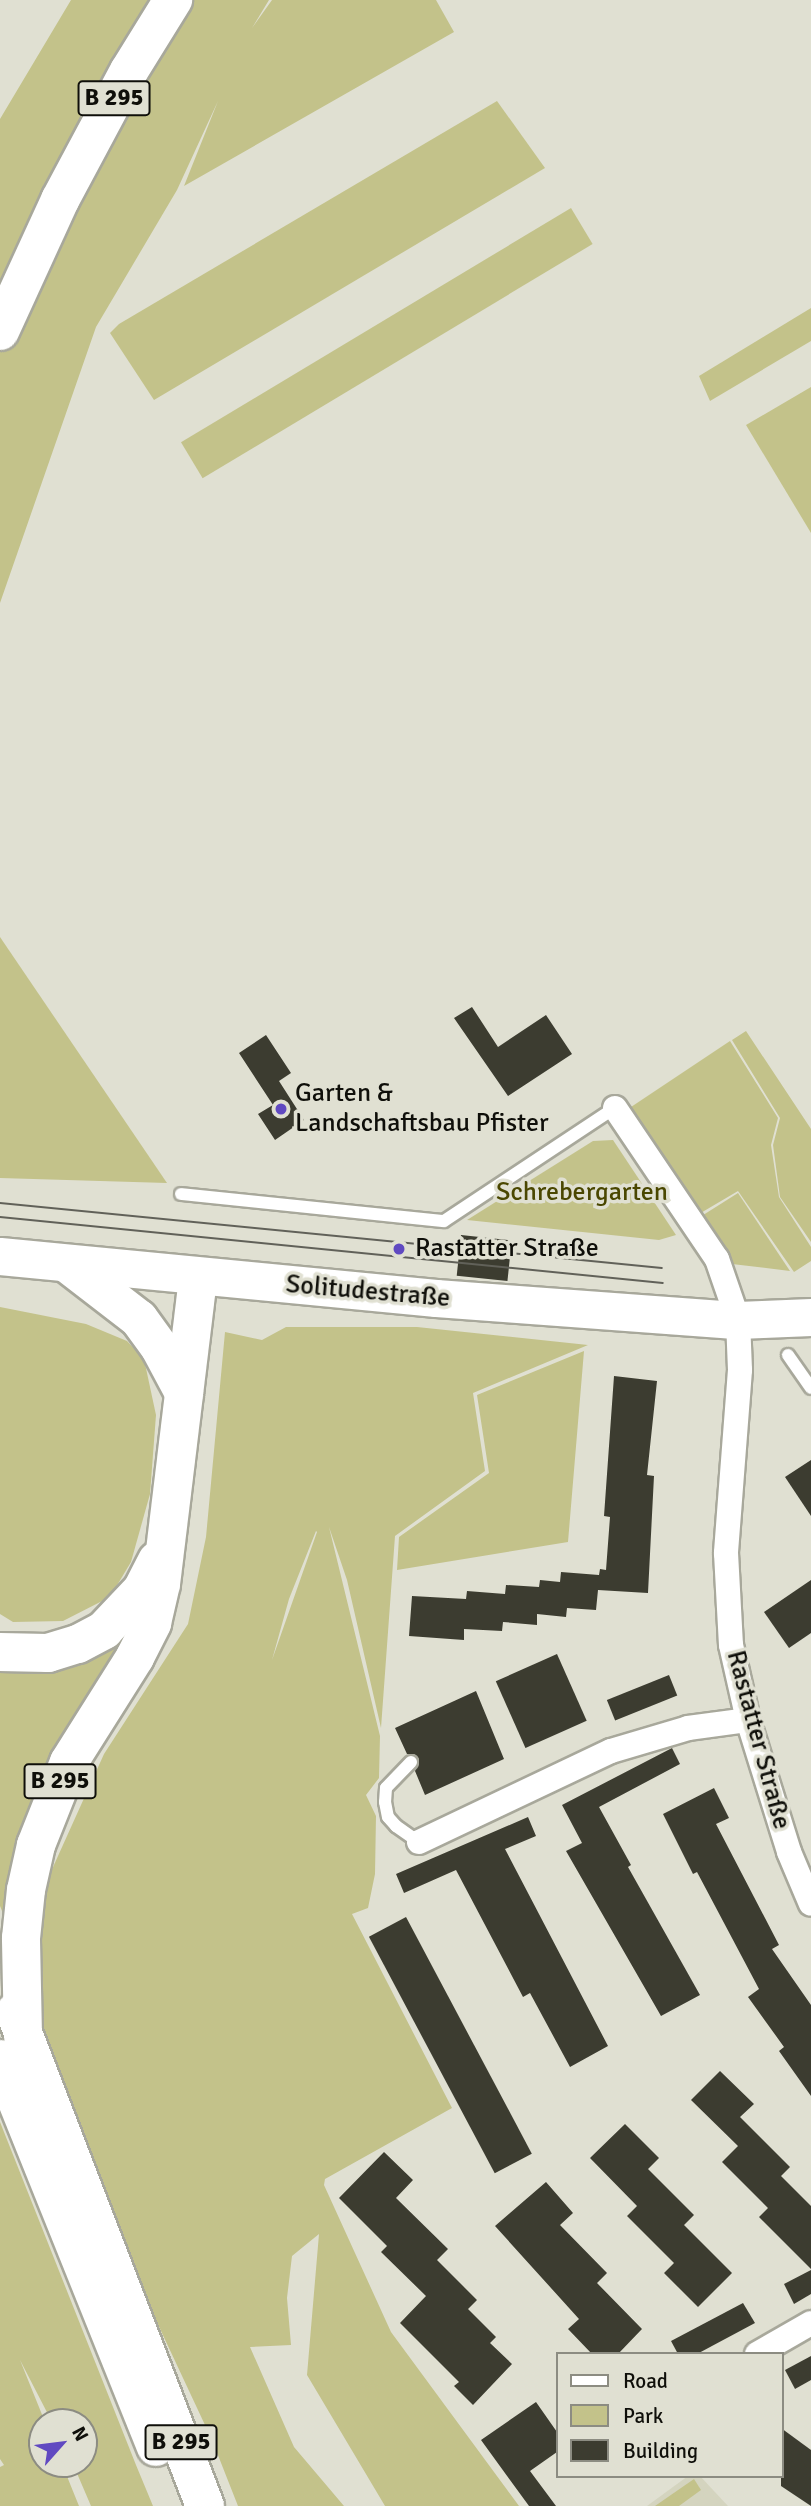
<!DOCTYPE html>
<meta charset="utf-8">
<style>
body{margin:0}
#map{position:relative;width:811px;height:2506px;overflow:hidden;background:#e0e0d2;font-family:Signika,sans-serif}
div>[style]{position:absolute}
.built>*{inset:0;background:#d4d4bf}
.green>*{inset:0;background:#c3c28a;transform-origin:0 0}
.building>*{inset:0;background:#3c3c30;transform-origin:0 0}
.roads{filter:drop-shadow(2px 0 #a8a89b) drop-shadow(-2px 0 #a8a89b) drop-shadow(0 2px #a8a89b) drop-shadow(0 -2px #a8a89b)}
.service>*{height:12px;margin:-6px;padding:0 6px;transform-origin:6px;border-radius:6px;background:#fff}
.minor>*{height:24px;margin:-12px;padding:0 12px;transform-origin:12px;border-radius:12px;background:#fff}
.secondary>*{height:37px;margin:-18.5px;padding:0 18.5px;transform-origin:18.5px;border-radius:18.5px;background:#fff}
.primary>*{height:38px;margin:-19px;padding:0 19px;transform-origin:19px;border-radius:19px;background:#fff}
.tram>*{height:2px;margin:-1px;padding:0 1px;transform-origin:1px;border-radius:1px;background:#616159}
.dots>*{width:19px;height:19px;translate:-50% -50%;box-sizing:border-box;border:4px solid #e0e0d2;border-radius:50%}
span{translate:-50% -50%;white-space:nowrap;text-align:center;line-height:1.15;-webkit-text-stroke:7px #e0e0d2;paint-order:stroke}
.shield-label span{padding:2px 5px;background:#e0e0d2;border:2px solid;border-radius:5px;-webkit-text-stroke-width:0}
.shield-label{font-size:24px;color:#0f0f0a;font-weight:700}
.poi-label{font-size:26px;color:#0f0f0a}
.left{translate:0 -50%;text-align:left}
.park-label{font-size:26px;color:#4a4700}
.street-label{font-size:26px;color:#0f0f0a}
.legend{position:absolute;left:556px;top:2352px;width:228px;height:126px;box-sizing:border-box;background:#e0e0d2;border:2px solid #8c8c82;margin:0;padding:9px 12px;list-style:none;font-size:21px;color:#0f0f0a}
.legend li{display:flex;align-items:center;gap:14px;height:35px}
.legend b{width:35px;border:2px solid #8c8c82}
.north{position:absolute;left:28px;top:2408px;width:70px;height:70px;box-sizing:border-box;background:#e0e0d2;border:2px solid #8c8c82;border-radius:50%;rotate:62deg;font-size:19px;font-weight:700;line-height:28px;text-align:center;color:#0f0f0a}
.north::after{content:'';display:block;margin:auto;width:24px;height:32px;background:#6049c1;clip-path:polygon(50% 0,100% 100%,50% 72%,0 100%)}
</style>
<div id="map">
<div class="built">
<div style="clip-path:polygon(688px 2476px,700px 2476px,728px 2506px,647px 2506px)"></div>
</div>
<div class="green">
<div style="clip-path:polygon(71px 0,269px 0,252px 28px,272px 0,436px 0,454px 32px,184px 186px,218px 101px,177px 190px,96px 327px,0 603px,0 119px)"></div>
<div style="clip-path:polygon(497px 101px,545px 168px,154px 400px,110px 333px,119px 324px)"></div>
<div style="left:571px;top:208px;width:42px;height:455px;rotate:59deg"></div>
<div style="clip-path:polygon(811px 308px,811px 341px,710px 401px,699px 376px)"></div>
<div style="clip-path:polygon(811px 387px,811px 533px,746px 425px)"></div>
<div style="clip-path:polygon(0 937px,167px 1183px,0 1178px)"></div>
<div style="clip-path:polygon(746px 1031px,811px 1129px,811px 1242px,780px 1197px,773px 1145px,780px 1118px,732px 1040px)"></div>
<div style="clip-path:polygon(730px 1041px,778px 1118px,771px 1145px,779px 1197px,811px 1247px,811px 1261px,794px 1272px,738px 1191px,699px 1214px,631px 1107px)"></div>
<div style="clip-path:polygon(613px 1140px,676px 1235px,659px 1240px,467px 1220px,593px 1141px)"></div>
<div style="clip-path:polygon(738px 1193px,790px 1271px,732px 1264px,700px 1217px)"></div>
<div style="clip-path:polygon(0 1307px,86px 1324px,127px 1341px,144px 1359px,156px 1415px,150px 1494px,131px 1562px,110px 1597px,63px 1621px,13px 1622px,0 1614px)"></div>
<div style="clip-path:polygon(evenodd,286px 1327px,417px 1327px,588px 1345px,473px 1393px,485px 1471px,395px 1536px,381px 1728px,347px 1580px,329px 1527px,380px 1736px,379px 1778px,366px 1795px,376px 1816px,375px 1874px,368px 1908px,352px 1914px,452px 2108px,325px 2179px,324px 2185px,391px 2332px,519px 2506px,385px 2506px,307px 2375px,319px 2234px,292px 2256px,287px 2298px,291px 2345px,250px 2347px,294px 2447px,344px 2506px,238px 2506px,212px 2440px,23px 2036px,21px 1938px,104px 1754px,188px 1624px,206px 1537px,225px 1332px,262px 1340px,286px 1327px,316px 1531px,317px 1532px,272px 1660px,289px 1599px,316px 1531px)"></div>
<div style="clip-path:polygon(584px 1351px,568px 1542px,397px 1570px,399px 1537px,489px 1473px,477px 1395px)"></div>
<div style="clip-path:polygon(141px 1618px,11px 1933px,0 1906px,0 1665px)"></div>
<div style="clip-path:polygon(0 2122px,136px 2465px,153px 2506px,91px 2506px,73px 2464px,84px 2464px,84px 2422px,52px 2422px,20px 2360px,45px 2422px,42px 2422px,42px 2464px,62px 2464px,79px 2506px,0 2506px,0 2467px,4px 2465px,0 2459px)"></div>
<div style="clip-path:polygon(694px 2479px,701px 2490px,679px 2506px,655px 2506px)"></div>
</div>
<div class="building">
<div style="clip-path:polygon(472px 1007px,498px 1047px,546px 1015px,572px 1054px,508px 1096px,454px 1018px)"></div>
<div style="clip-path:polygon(266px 1035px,291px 1073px,279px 1081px,304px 1120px,275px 1140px,258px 1114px,273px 1105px,239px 1053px)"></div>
<div style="left:461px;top:1235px;width:51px;height:41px;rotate:6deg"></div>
<div style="clip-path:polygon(614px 1376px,657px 1381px,647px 1475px,654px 1476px,648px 1593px,598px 1590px,596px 1610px,567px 1608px,566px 1617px,537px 1614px,537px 1625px,503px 1622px,502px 1631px,464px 1629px,464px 1640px,409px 1636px,412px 1596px,466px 1599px,467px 1591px,505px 1594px,506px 1585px,539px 1587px,540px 1580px,560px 1582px,561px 1572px,599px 1575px,600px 1569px,606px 1570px,610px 1517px,604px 1516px)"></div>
<div style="clip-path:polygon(811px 1460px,811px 1516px,785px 1477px)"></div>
<div style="clip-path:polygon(811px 1580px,811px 1633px,789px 1648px,764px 1612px)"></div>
<div style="left:557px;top:1654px;width:73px;height:67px;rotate:66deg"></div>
<div style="left:669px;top:1675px;width:22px;height:67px;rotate:68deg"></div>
<div style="clip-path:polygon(476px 1691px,504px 1759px,425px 1795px,415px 1771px,419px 1759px,414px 1754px,407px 1754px,395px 1728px)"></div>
<div style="clip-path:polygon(672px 1748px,680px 1764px,599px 1807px,631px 1865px,628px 1867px,700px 1995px,661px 2016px,566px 1851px,582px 1843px,562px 1805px)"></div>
<div style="clip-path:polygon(714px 1788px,729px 1818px,716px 1824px,779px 1945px,772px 1949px,811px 2005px,811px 2096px,779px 2051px,784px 2047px,748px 1997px,759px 1989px,697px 1872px,693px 1874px,663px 1814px)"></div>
<div style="clip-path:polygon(528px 1817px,536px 1836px,505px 1849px,608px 2046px,570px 2067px,530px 1993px,523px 1997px,456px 1870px,404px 1893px,396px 1874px)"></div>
<div style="left:406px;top:1917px;width:268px;height:42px;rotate:62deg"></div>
<div style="clip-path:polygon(720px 2071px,754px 2104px,740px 2117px,790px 2167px,781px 2176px,811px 2206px,811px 2269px,759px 2217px,768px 2208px,722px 2162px,738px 2146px,691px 2100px)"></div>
<div style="clip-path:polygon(625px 2124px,659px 2158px,648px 2169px,694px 2215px,684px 2225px,732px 2273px,698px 2307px,664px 2273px,674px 2263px,627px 2216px,637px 2206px,590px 2158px)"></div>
<div style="clip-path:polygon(384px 2152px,413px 2180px,396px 2198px,448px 2249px,437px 2260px,477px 2300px,468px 2309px,496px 2337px,490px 2343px,512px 2364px,473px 2405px,454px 2386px,459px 2382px,400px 2323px,426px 2296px,381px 2252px,387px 2246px,339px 2198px)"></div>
<div style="clip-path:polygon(546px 2182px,573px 2213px,560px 2225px,607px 2273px,597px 2283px,642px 2329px,618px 2354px,592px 2354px,568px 2329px,579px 2319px,495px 2226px)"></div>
<div style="clip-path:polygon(811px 2270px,811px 2294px,794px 2304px,784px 2284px)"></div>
<div style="clip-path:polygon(743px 2303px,755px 2323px,697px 2354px,678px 2354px,671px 2341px)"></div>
<div style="clip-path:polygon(811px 2356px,811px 2380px,795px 2389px,785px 2370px)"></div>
<div style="clip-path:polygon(536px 2402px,557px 2432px,557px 2452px,530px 2471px,556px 2506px,529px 2506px,481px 2440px)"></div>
<div style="clip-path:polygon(781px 2428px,811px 2450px,811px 2506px,781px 2486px)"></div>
</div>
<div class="roads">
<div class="service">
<div style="left:181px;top:1194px;width:264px;rotate:5.9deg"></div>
<div style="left:444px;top:1221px;width:205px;rotate:-33.5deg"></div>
<div style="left:788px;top:1355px;width:40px;rotate:55.1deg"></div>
<div style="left:411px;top:1762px;width:36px;rotate:134deg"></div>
<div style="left:386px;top:1788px;width:14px;rotate:94deg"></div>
<div style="left:385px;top:1802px;width:15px;rotate:79deg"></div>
<div style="left:388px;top:1817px;width:12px;rotate:48deg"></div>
<div style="left:396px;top:1826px;width:28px;rotate:35deg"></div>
</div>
<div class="minor">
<div style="left:615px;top:1108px;width:182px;rotate:56deg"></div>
<div style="left:717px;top:1259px;width:65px;rotate:71deg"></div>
<div style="left:738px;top:1320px;width:50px;rotate:87.7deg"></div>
<div style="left:740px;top:1370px;width:184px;rotate:94.4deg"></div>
<div style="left:726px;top:1553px;width:92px;rotate:86.9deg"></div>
<div style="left:731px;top:1645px;width:77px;rotate:77.2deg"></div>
<div style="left:748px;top:1720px;width:138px;rotate:72.7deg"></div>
<div style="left:789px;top:1852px;width:56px;rotate:67.1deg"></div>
<div style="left:419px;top:1842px;width:212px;rotate:-25.4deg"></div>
<div style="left:611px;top:1751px;width:80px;rotate:-16.6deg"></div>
<div style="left:688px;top:1728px;width:61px;rotate:-7.6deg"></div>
<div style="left:757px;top:2354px;width:62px;rotate:-29.9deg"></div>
</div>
<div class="secondary">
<div style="left:0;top:1256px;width:438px;rotate:5.5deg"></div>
<div style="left:436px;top:1298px;width:303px;rotate:4.2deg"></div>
<div style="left:738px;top:1320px;width:73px;rotate:-2.4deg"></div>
</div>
<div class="primary">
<div style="left:0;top:331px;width:144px;rotate:-65.4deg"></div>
<div style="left:60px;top:200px;width:146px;rotate:-61.9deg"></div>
<div style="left:129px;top:71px;width:84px;rotate:-58.2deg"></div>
<div style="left:69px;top:1265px;width:88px;rotate:37.6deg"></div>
<div style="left:139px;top:1319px;width:36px;rotate:54deg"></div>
<div style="left:160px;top:1348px;width:51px;rotate:61.9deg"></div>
<div style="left:0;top:1652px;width:48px;rotate:1.2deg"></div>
<div style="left:48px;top:1653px;width:31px;rotate:-17deg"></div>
<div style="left:78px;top:1644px;width:30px;rotate:-28deg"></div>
<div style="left:104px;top:1630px;width:55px;rotate:-46.5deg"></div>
<div style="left:142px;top:1590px;width:33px;rotate:-63deg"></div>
<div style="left:15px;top:2012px;width:529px;rotate:68.96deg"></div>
<div style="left:23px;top:2036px;width:98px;rotate:-91.2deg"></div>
<div style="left:21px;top:1938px;width:48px;rotate:-84.1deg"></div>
<div style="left:26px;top:1890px;width:46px;rotate:-77.5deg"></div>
<div style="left:36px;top:1845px;width:89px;rotate:-68.3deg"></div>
<div style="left:69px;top:1762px;width:124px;rotate:-57.8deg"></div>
<div style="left:135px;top:1657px;width:38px;rotate:-63deg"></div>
<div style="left:152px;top:1623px;width:40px;rotate:-77deg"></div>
<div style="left:161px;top:1584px;width:308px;rotate:-83.1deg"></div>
<div style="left:0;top:2059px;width:418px;rotate:68.1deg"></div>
</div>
</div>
<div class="tram">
<div style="left:0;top:1203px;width:665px;rotate:5.61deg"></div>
<div style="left:0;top:1217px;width:666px;rotate:5.68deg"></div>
</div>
<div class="dots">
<div style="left:281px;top:1109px;background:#6049c1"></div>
<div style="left:399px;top:1249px;background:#6049c1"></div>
</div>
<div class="shield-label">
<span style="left:114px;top:98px">B 295</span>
<span style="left:60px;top:1781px">B 295</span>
<span style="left:181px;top:2442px">B 295</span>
</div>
<div class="poi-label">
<span class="left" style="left:295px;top:1109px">Garten &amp;<br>Landschaftsbau Pfister</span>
<span class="left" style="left:415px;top:1249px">Rastatter Straße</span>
</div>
<div class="park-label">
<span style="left:582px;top:1193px">Schrebergarten</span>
</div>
<div class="street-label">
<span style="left:368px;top:1292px;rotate:5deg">Solitudestraße</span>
<span style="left:758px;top:1740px;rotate:75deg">Rastatter Straße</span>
</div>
<ul class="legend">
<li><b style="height:9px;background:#fff"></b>Road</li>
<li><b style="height:19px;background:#c3c28a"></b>Park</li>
<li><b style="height:19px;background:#3c3c30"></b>Building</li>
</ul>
<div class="north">N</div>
</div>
